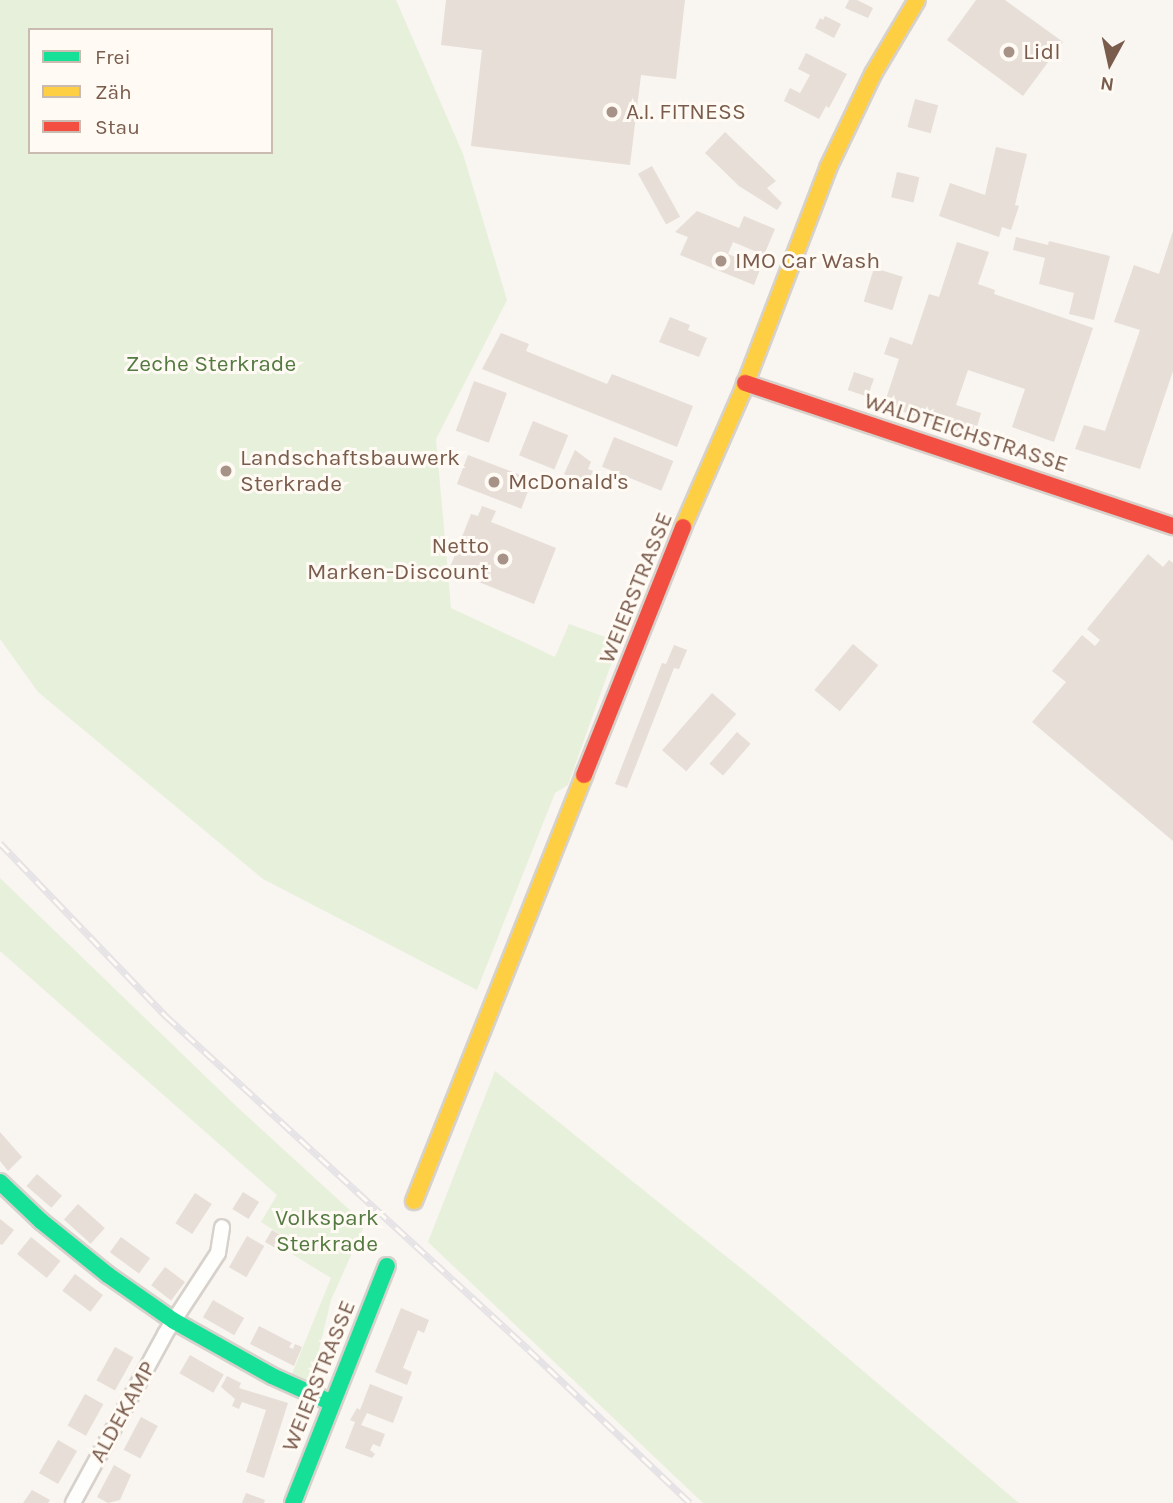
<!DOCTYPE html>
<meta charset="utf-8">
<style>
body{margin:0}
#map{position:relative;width:1173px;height:1503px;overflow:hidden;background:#f9f5f0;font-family:Karla,sans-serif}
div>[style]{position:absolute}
.green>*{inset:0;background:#e7f0db}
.building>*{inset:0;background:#e6ded7;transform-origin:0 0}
.roads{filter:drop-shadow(2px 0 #d7d1cb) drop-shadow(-2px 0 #d7d1cb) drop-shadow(0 2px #d7d1cb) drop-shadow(0 -2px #d7d1cb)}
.street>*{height:14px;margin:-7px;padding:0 7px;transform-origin:7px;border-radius:7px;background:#fefefd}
.fast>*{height:16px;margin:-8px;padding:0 8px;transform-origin:8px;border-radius:8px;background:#16e098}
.slow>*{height:16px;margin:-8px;padding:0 8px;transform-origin:8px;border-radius:8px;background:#ffcf43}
.jam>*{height:16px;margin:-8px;padding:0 8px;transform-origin:8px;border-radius:8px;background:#f24e42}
.rail>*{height:7px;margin-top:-3.5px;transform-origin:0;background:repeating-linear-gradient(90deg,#fffaf3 0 13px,#e6e3e7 0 26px);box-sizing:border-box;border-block:2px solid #e6e3e7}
.dots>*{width:19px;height:19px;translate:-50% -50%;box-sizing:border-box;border:4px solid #fffaf3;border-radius:50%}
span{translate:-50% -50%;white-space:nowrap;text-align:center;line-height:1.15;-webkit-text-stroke:6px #fffaf3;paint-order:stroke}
.poi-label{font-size:23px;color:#7a5c4d}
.left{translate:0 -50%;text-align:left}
.right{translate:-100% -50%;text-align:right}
.park-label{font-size:23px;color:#537a41}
.street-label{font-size:23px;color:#7a5c4d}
.legend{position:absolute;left:28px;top:28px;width:245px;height:126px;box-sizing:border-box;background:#fffaf3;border:2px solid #cabbb1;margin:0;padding:9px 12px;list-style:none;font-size:21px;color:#7a5c4d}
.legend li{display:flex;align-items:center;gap:14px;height:35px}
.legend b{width:35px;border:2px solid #cabbb1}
.north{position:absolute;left:1075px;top:28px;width:70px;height:70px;-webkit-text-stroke:5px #fffaf3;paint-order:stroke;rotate:188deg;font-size:19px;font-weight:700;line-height:28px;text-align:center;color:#7a5c4d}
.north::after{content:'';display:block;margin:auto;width:24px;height:32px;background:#7a5c4d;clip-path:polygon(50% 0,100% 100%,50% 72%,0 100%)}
</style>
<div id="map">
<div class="green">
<div style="clip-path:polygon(evenodd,0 0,396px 0,463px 154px,507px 300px,436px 439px,451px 608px,555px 657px,569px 624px,619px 642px,568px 785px,555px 793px,477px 990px,263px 879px,38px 692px,0 639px,0 0,30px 30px,271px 30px,271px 152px,30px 152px,30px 30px)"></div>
<div style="clip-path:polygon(0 878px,235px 1105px,365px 1224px,331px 1300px,311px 1383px,292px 1374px,331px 1278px,292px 1254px,297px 1245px,261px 1222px,277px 1195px,0 951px)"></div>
<div style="clip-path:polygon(495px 1071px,763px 1286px,1019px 1503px,703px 1503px,428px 1242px)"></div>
</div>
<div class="building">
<div style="clip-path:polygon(446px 0,685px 0,676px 79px,641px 75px,630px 165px,471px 146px,482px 50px,441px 45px)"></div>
<div style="clip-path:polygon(849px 0,857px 0,873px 8px,868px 18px,845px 8px)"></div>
<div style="clip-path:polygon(976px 0,1005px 0,1063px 42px,1023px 96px,947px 40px)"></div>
<div style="clip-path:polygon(825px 16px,841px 24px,834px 38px,815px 28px,820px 18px,823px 20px)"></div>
<div style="clip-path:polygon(806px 53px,847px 74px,829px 108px,826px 106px,819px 119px,784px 101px,790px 88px,800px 93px,810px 75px,798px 69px)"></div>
<div style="left:915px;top:99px;width:24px;height:29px;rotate:15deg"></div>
<div style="clip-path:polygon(725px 132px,776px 181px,767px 188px,782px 203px,777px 210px,739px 186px,705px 153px)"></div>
<div style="clip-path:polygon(996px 147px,1027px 154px,1015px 205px,1019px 206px,1011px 230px,1002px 227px,999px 237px,939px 216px,950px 183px,985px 195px)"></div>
<div style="left:652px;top:166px;width:58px;height:16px;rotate:61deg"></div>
<div style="left:897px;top:172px;width:23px;height:26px;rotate:13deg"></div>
<div style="clip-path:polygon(697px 211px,739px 228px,744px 216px,775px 229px,764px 255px,733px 242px,728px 254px,761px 267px,754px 285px,680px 255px,688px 237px,675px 232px)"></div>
<div style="clip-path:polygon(1173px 231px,1173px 371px,1140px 469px,1075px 449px,1084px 425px,1105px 431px,1140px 330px,1114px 322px,1134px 265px,1159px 274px)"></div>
<div style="clip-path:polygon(1016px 237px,1048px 245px,1049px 241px,1110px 256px,1094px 320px,1069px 314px,1074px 293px,1039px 284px,1045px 258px,1013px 250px)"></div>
<div style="clip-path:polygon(957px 242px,989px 252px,978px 284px,995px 290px,994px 294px,1093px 328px,1054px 442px,1012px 427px,1025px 389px,968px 370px,956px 405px,981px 413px,974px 437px,884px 405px,899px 359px,884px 354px,890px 337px,912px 345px,929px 294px,939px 297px)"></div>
<div style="left:874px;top:268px;width:30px;height:35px;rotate:17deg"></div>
<div style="clip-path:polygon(670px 317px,690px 325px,688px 330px,707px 338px,699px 357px,659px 342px)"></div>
<div style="clip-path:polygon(501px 333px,529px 344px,526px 351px,607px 384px,612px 374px,693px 406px,677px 447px,482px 369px)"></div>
<div style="left:854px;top:372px;width:21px;height:19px;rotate:19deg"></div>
<div style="left:474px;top:381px;width:35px;height:53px;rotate:20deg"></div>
<div style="left:533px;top:421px;width:38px;height:37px;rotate:22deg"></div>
<div style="left:614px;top:437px;width:64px;height:32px;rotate:22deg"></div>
<div style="clip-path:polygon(575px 450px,591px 462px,588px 469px,593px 471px,587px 484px,564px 474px)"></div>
<div style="left:468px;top:455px;width:69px;height:31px;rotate:21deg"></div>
<div style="clip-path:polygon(482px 506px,496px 511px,491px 522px,556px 548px,534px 604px,449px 570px,471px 514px,478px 516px)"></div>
<div style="clip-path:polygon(1148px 554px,1163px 567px,1169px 560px,1173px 563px,1173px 841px,1032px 722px,1066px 682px,1052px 671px,1082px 635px,1095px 646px,1100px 640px,1087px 629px)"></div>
<div style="left:853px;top:644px;width:33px;height:60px;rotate:40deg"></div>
<div style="clip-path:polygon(674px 645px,687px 650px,679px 669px,674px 668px,627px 788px,615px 784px,662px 663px,666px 664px)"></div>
<div style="left:712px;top:693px;width:32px;height:76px;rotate:41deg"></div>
<div style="left:737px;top:732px;width:18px;height:42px;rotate:41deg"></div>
<div style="clip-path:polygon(0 1132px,22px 1157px,8px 1171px,0 1161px)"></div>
<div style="left:37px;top:1174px;width:33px;height:16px;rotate:41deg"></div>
<div style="left:243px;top:1192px;width:19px;height:20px;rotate:32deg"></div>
<div style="left:195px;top:1193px;width:20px;height:36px;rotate:33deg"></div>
<div style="left:78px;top:1204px;width:36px;height:21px;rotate:42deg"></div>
<div style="clip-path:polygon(0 1219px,14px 1230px,2px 1245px,0 1244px)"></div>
<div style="left:272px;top:1230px;width:14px;height:14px;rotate:30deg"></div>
<div style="left:247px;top:1236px;width:20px;height:36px;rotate:30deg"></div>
<div style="left:31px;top:1237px;width:38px;height:22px;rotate:39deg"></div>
<div style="left:121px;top:1237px;width:36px;height:19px;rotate:36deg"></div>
<div style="left:165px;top:1267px;width:25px;height:23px;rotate:37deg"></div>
<div style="left:75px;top:1274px;width:35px;height:21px;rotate:37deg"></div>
<div style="left:213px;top:1300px;width:36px;height:20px;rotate:30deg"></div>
<div style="clip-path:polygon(401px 1308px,429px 1320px,424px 1333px,418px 1330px,403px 1368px,412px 1372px,407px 1385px,375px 1372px)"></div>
<div style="clip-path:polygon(259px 1326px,292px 1343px,289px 1347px,293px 1349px,295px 1344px,302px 1347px,294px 1366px,250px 1344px)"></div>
<div style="left:115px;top:1347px;width:21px;height:38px;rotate:29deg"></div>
<div style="left:190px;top:1355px;width:39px;height:21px;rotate:30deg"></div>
<div style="clip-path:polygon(227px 1376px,241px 1383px,239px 1388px,288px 1403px,264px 1478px,246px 1472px,266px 1410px,242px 1402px,239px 1409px,232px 1406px,235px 1399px,221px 1387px)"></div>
<div style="clip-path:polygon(370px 1384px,403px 1397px,393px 1423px,367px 1413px,361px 1425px,385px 1434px,380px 1447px,373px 1444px,370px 1450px,375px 1454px,372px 1458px,345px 1448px,355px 1422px,350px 1420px,357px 1408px,360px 1410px)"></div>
<div style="left:85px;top:1394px;width:21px;height:36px;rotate:29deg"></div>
<div style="left:141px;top:1417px;width:19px;height:37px;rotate:28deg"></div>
<div style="left:58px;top:1440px;width:22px;height:38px;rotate:30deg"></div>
<div style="clip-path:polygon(114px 1465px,131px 1475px,120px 1500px,108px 1503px,97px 1497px)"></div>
<div style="clip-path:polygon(32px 1490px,50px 1500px,48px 1503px,23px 1503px)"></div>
<div style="clip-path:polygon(246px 1493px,265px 1500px,264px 1503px,242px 1503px)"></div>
</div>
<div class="roads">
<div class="street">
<div style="left:73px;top:1503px;width:192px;rotate:-61.4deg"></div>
<div style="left:165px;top:1334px;width:97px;rotate:-56.8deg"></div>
<div style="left:218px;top:1253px;width:26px;rotate:-81deg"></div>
</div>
<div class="fast">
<div style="left:0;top:1182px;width:57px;rotate:43.6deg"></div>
<div style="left:41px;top:1221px;width:86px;rotate:38.9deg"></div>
<div style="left:108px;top:1275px;width:80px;rotate:34.9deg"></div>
<div style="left:174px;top:1321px;width:112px;rotate:29.3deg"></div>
<div style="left:272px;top:1376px;width:66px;rotate:24.2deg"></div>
<div style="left:293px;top:1503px;width:255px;rotate:-68.4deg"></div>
</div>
<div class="slow">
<div style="left:683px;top:527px;width:150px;rotate:-66.3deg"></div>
<div style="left:743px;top:390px;width:238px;rotate:-69deg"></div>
<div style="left:828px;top:168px;width:104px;rotate:-64.4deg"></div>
<div style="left:873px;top:74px;width:86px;rotate:-59.3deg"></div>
<div style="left:414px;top:1201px;width:459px;rotate:-68.2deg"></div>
</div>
<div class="jam">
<div style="left:745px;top:383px;width:451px;rotate:18.5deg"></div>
<div style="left:584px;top:775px;width:267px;rotate:-68.2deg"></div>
</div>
</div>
<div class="rail">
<div style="left:0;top:843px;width:240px;rotate:46.2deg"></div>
<div style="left:166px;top:1016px;width:493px;rotate:42.6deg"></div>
<div style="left:529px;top:1350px;width:222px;rotate:43.5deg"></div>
</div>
<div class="dots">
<div style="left:1009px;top:52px;background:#a69286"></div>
<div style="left:612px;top:112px;background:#a69286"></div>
<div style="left:721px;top:261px;background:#a69286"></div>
<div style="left:226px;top:471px;background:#a69286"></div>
<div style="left:494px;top:482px;background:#a69286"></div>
<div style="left:503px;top:559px;background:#a69286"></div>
</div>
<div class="poi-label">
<span class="left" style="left:1023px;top:52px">Lidl</span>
<span class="left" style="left:626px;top:112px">A.I. FITNESS</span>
<span class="left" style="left:735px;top:261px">IMO Car Wash</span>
<span class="left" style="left:240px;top:471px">Landschaftsbauwerk<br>Sterkrade</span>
<span class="left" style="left:508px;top:482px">McDonald's</span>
<span class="right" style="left:489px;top:559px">Netto<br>Marken-Discount</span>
</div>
<div class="park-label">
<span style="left:211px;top:364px">Zeche Sterkrade</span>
<span style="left:327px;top:1231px">Volkspark<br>Sterkrade</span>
</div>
<div class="street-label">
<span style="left:966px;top:433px;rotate:18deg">WALDTEICHSTRASSE</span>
<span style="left:636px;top:588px;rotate:-68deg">WEIERSTRASSE</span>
<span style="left:319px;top:1376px;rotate:-68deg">WEIERSTRASSE</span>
<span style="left:123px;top:1412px;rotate:-61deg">ALDEKAMP</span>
</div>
<ul class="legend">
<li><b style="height:9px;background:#16e098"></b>Frei</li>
<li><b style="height:9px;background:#ffcf43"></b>Zäh</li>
<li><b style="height:9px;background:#f24e42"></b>Stau</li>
</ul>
<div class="north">N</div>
</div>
